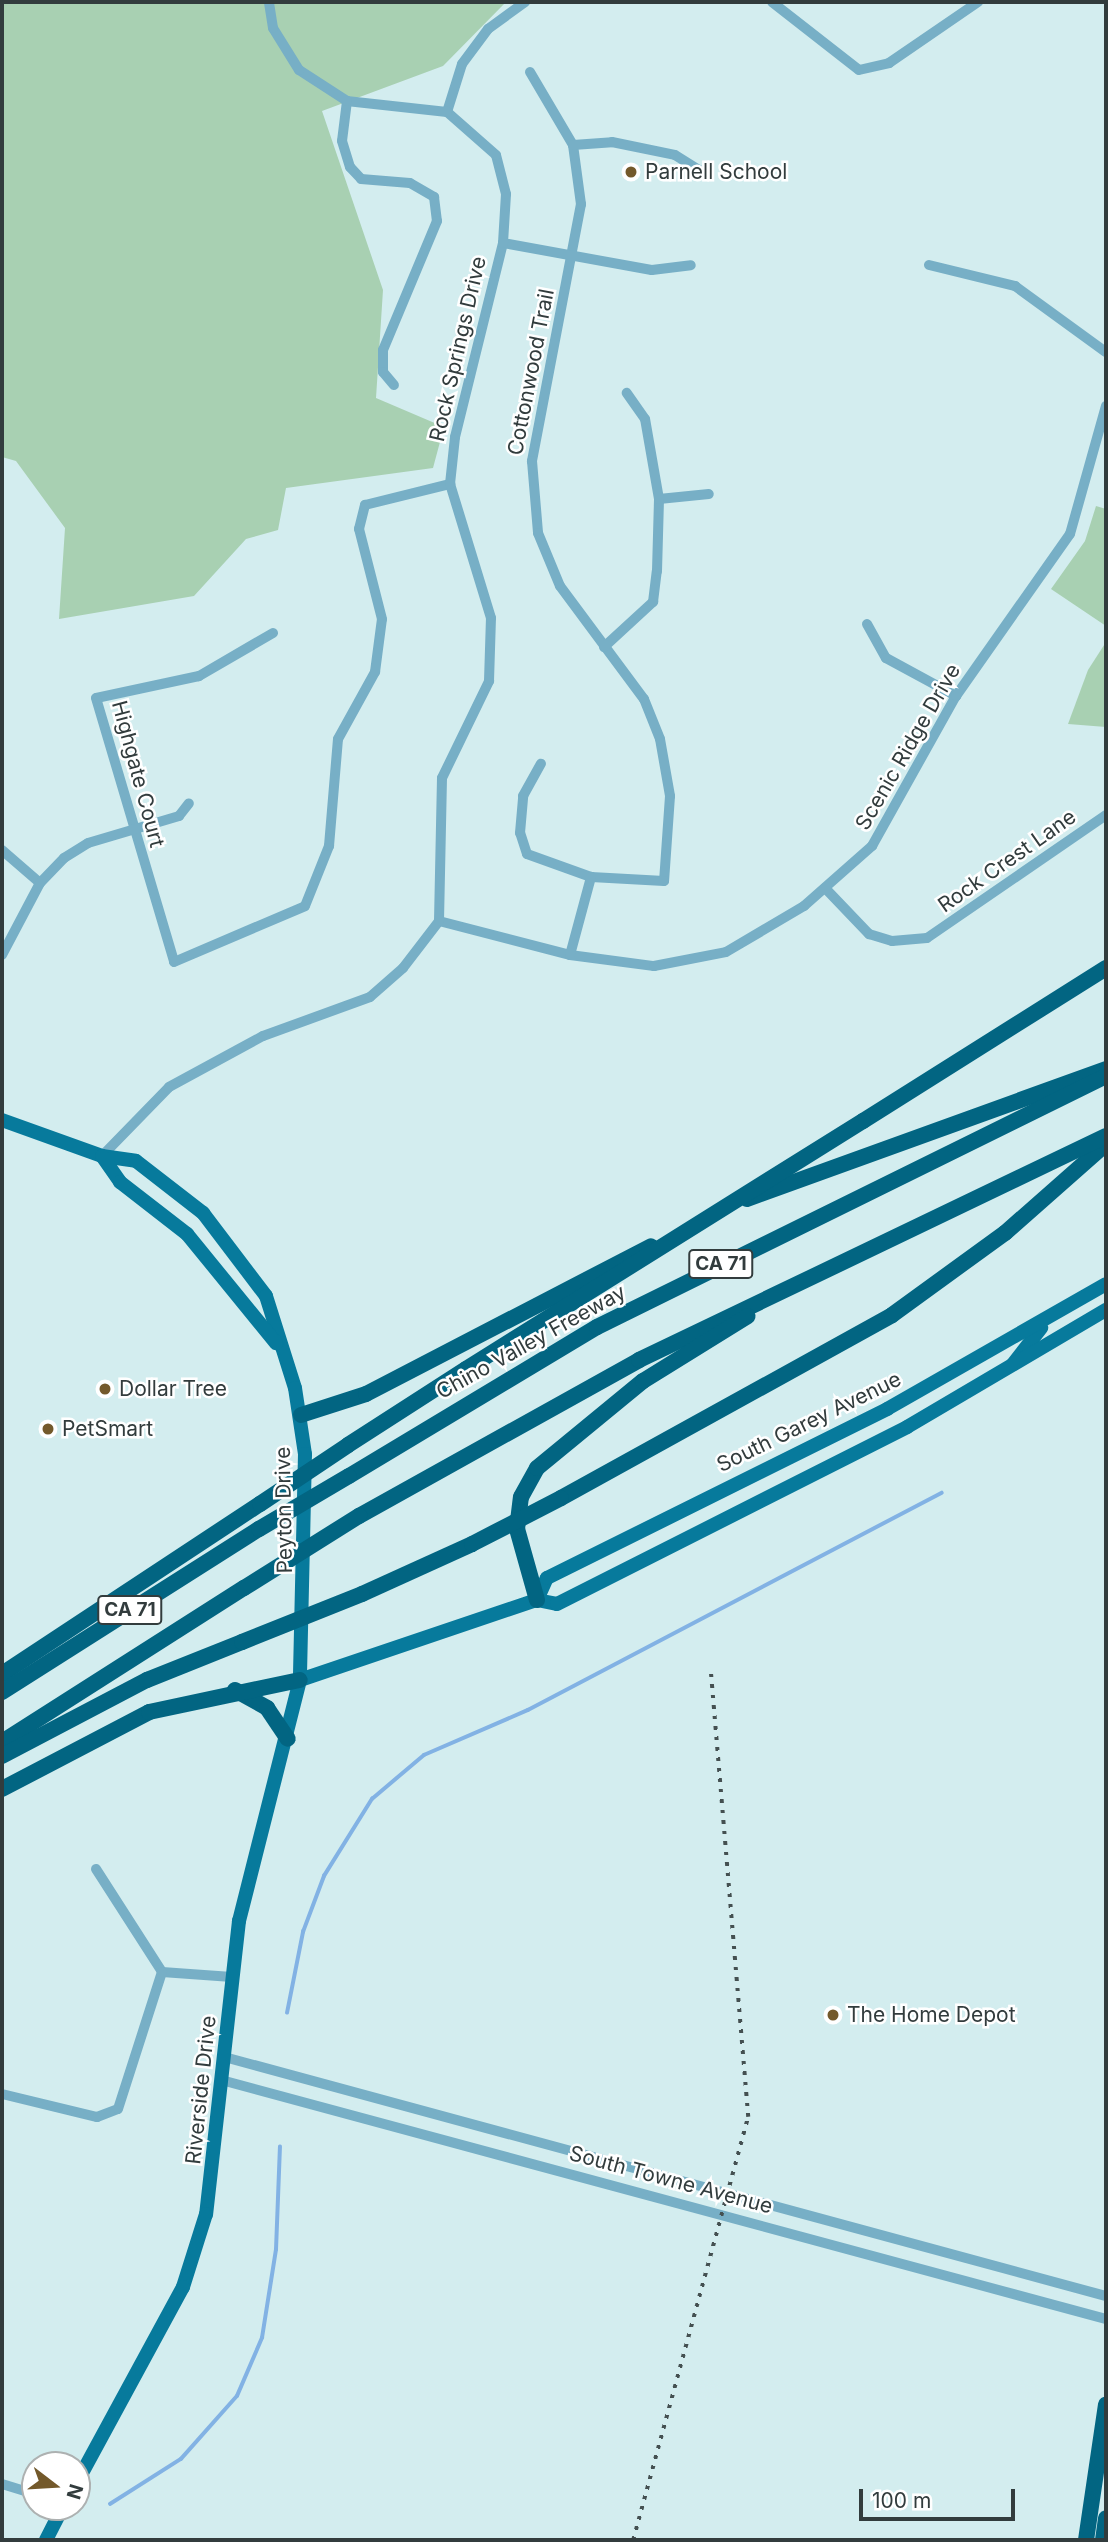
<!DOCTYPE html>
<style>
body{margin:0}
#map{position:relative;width:1108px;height:2542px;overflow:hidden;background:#d3edef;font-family:Inter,sans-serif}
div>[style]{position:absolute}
.green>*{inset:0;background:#a8d0b2}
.stream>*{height:3.5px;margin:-1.75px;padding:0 1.75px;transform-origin:1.75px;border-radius:1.75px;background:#82b2e4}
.minor>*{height:10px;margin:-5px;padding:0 5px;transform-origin:5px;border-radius:5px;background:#77afc6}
.major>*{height:14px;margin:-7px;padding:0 7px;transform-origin:7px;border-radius:7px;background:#077a9c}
.highway>*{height:16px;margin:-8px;padding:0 8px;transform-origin:8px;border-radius:8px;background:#026582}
.rail>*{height:3.5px;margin-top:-1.75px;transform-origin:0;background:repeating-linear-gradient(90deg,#445051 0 3.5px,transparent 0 10.5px)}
.highway-bridge>*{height:16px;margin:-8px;padding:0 8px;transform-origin:8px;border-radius:8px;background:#026582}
.dots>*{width:19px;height:19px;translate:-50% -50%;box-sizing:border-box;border:4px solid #fff;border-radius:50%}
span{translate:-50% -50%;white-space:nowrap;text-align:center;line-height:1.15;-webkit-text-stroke:5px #fff;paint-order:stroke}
.shield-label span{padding:2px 5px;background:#fff;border:2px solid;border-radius:5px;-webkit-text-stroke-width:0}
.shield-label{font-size:19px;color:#323c3d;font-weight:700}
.poi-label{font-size:21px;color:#323c3d}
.left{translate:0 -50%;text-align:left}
.street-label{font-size:21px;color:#323c3d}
.frame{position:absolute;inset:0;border:4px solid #323c3d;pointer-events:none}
.north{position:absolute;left:21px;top:2451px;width:70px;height:70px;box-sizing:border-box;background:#fff;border:2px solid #adb1b1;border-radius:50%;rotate:107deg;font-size:19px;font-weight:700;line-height:28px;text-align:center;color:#323c3d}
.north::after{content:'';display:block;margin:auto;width:24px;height:32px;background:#73592b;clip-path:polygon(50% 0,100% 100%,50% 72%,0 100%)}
.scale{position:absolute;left:859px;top:2489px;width:156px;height:32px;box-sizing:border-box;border:4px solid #323c3d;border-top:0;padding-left:9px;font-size:21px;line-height:24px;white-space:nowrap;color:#323c3d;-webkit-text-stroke:5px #fff;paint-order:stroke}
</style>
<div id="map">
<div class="green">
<div style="clip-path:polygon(2px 2px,506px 2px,443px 66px,322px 111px,383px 290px,376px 398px,444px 427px,433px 468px,286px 488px,278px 530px,246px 539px,194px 596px,59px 619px,65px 528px,16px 461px,2px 457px)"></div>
<div style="clip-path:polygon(1096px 506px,1106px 509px,1106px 626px,1051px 589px,1085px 541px)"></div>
<div style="clip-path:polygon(1106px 642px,1106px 727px,1068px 724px,1088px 670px)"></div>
</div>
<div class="stream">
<div style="left:287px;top:2013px;width:83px;rotate:-78.8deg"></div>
<div style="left:303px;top:1932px;width:60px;rotate:-69.4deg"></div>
<div style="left:324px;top:1876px;width:91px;rotate:-58.1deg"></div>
<div style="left:372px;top:1799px;width:68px;rotate:-40.2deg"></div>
<div style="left:424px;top:1755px;width:113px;rotate:-23.4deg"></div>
<div style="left:528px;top:1710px;width:467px;rotate:-27.7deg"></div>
<div style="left:110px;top:2504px;width:84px;rotate:-32.4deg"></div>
<div style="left:181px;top:2459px;width:84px;rotate:-48.4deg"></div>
<div style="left:237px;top:2396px;width:63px;rotate:-66.7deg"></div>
<div style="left:262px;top:2338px;width:89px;rotate:-81deg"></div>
<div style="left:276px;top:2250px;width:103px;rotate:-87.8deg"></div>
</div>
<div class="minor">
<div style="left:772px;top:2px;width:110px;rotate:38deg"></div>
<div style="left:859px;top:70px;width:31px;rotate:-13deg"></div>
<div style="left:889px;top:63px;width:108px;rotate:-34.4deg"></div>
<div style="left:530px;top:72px;width:85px;rotate:59.5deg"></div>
<div style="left:573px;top:145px;width:60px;rotate:82.3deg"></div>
<div style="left:581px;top:204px;width:262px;rotate:100.8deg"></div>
<div style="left:532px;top:461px;width:72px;rotate:85.2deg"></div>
<div style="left:538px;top:533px;width:57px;rotate:67.5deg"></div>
<div style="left:560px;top:586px;width:141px;rotate:53.4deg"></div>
<div style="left:644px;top:699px;width:43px;rotate:68.2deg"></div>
<div style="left:660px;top:739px;width:58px;rotate:80deg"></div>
<div style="left:670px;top:796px;width:85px;rotate:94deg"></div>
<div style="left:664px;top:881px;width:73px;rotate:-176.9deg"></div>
<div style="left:591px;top:877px;width:68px;rotate:-160.2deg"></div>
<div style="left:527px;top:854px;width:22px;rotate:-108deg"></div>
<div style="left:520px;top:833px;width:37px;rotate:-85deg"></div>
<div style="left:523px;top:796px;width:37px;rotate:-61deg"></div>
<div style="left:347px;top:101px;width:40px;rotate:97.1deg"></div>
<div style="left:342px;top:141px;width:27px;rotate:73deg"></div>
<div style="left:350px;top:167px;width:16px;rotate:47deg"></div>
<div style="left:361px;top:179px;width:49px;rotate:4.7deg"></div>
<div style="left:410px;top:183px;width:28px;rotate:30deg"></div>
<div style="left:434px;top:197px;width:24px;rotate:83deg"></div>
<div style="left:437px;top:221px;width:140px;rotate:112.7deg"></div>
<div style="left:383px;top:350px;width:22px;rotate:90deg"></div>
<div style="left:383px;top:372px;width:17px;rotate:50deg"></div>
<div style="left:447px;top:112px;width:50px;rotate:-72.6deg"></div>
<div style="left:462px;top:64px;width:44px;rotate:-53.4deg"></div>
<div style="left:488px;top:29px;width:46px;rotate:-36.1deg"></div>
<div style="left:573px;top:145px;width:39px;rotate:-4deg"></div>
<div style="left:612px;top:142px;width:64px;rotate:11.7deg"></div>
<div style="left:675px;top:155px;width:32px;rotate:32deg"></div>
<div style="left:503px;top:243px;width:151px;rotate:10.3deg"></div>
<div style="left:652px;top:270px;width:39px;rotate:-7deg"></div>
<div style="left:929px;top:265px;width:89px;rotate:13.7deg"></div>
<div style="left:1015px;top:286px;width:112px;rotate:36deg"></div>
<div style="left:659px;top:499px;width:50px;rotate:-5.7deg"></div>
<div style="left:867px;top:624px;width:39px;rotate:61deg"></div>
<div style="left:886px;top:658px;width:80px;rotate:28.5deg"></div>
<div style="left:273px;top:633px;width:86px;rotate:149.8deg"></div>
<div style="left:199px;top:676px;width:105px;rotate:167.9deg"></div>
<div style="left:96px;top:698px;width:275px;rotate:73.5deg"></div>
<div style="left:174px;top:962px;width:142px;rotate:-23.1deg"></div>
<div style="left:305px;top:906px;width:65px;rotate:-68.2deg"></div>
<div style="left:329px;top:846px;width:107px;rotate:-85.2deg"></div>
<div style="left:338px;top:739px;width:77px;rotate:-61.1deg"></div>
<div style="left:375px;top:672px;width:53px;rotate:-82.5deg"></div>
<div style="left:382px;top:619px;width:93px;rotate:-104.3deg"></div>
<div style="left:359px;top:529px;width:25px;rotate:-76deg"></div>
<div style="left:365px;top:505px;width:88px;rotate:-13.9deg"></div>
<div style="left:604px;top:647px;width:67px;rotate:-42.6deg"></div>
<div style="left:653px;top:602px;width:31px;rotate:-83deg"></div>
<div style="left:657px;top:571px;width:72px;rotate:-88.4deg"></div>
<div style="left:659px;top:499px;width:81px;rotate:-99.9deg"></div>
<div style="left:645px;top:419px;width:32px;rotate:-125deg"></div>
<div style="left:2px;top:850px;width:50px;rotate:41deg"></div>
<div style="left:825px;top:888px;width:64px;rotate:46.3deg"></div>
<div style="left:869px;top:934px;width:24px;rotate:17deg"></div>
<div style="left:892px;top:941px;width:35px;rotate:-5deg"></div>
<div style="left:927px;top:938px;width:217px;rotate:-34.5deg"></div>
<div style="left:439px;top:921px;width:135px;rotate:14.5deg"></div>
<div style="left:570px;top:955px;width:85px;rotate:7.5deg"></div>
<div style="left:654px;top:966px;width:73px;rotate:-11deg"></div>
<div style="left:726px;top:952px;width:91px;rotate:-30.5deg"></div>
<div style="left:804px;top:906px;width:91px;rotate:-41.4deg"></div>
<div style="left:872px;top:846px;width:172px;rotate:-60.8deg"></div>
<div style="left:956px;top:696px;width:198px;rotate:-54.9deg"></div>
<div style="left:1070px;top:534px;width:133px;rotate:-74.3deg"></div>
<div style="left:2px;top:955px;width:81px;rotate:-62.2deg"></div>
<div style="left:40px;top:883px;width:35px;rotate:-46deg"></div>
<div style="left:64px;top:858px;width:28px;rotate:-32deg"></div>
<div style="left:88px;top:843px;width:95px;rotate:-16.5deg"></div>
<div style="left:179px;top:816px;width:16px;rotate:-52deg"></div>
<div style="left:570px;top:955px;width:81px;rotate:-74.9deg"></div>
<div style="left:102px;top:1156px;width:96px;rotate:-45.8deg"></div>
<div style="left:169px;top:1087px;width:107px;rotate:-28.5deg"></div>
<div style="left:263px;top:1036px;width:114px;rotate:-20deg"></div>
<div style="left:370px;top:997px;width:44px;rotate:-41.3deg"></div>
<div style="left:403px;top:968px;width:59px;rotate:-52.5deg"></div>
<div style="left:439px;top:921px;width:143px;rotate:-88.8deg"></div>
<div style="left:442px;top:778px;width:108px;rotate:-64.1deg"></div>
<div style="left:489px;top:681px;width:63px;rotate:-88.2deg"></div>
<div style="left:491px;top:618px;width:140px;rotate:-107deg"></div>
<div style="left:450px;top:484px;width:47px;rotate:-83.9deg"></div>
<div style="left:455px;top:437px;width:200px;rotate:-76.1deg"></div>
<div style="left:503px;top:243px;width:49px;rotate:-86.5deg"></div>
<div style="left:506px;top:194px;width:40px;rotate:-104.4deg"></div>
<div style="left:496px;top:155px;width:65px;rotate:-138.7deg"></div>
<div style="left:447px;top:112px;width:101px;rotate:-173.7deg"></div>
<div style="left:347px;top:101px;width:57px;rotate:-147.1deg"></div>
<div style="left:299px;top:70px;width:49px;rotate:-121.8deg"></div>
<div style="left:273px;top:28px;width:26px;rotate:-99deg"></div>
<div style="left:96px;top:1869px;width:122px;rotate:57.3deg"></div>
<div style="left:162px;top:1972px;width:70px;rotate:4.1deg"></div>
<div style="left:228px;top:2058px;width:910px;rotate:15.17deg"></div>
<div style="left:225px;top:2081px;width:913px;rotate:15.12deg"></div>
<div style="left:2px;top:2094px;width:98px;rotate:13.6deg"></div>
<div style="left:97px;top:2117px;width:22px;rotate:-21deg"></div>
<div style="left:118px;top:2109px;width:144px;rotate:-72.2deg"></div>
<div style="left:2px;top:2484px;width:34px;rotate:17deg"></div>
</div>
<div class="major">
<div style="left:2px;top:1120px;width:106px;rotate:19.8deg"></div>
<div style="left:102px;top:1156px;width:34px;rotate:8deg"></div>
<div style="left:136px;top:1161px;width:85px;rotate:37.8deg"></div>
<div style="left:203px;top:1213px;width:104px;rotate:52.8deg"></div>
<div style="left:266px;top:1296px;width:96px;rotate:72.5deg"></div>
<div style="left:295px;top:1388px;width:67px;rotate:81.4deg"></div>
<div style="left:305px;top:1454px;width:226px;rotate:91.3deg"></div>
<div style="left:300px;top:1680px;width:249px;rotate:104.2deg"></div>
<div style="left:239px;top:1921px;width:295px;rotate:96.4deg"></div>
<div style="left:206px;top:2214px;width:77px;rotate:107.5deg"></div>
<div style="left:183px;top:2287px;width:222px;rotate:118.5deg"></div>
<div style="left:102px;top:1156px;width:32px;rotate:55deg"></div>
<div style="left:120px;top:1182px;width:85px;rotate:37.8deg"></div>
<div style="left:187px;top:1234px;width:141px;rotate:50.8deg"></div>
<div style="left:1013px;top:1364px;width:46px;rotate:-52.1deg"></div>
<div style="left:537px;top:1600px;width:24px;rotate:-66deg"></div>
<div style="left:547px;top:1578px;width:380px;rotate:-26.4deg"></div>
<div style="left:887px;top:1409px;width:252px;rotate:-29.7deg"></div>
<div style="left:300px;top:1680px;width:250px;rotate:-18.7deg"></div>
<div style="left:537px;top:1600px;width:20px;rotate:11deg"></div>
<div style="left:557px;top:1604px;width:392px;rotate:-26.8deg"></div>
<div style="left:907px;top:1427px;width:231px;rotate:-30.5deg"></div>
<div style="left:46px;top:2540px;width:37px;rotate:-63deg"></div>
</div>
<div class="highway">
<div style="left:863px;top:1121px;width:287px;rotate:-32.2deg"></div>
<div style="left:747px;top:1199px;width:382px;rotate:-19.9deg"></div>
<div style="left:301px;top:1415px;width:68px;rotate:-17.9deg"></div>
<div style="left:366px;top:1394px;width:321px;rotate:-27.4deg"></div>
<div style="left:348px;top:1445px;width:140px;rotate:-32.8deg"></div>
<div style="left:349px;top:1476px;width:289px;rotate:-31deg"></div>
<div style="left:597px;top:1327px;width:565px;rotate:-26.25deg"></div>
<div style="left:561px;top:1498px;width:378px;rotate:-28.9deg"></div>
<div style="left:892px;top:1315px;width:140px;rotate:-36deg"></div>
<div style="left:1005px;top:1233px;width:135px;rotate:-41.4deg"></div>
<div style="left:359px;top:1516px;width:321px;rotate:-29.1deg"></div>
<div style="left:639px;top:1360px;width:518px;rotate:-25.63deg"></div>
<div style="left:362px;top:1594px;width:121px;rotate:-24.4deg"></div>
<div style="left:537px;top:1600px;width:74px;rotate:-105.7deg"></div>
<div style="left:517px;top:1529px;width:32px;rotate:-83deg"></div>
<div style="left:521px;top:1497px;width:33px;rotate:-61deg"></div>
<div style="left:537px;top:1468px;width:137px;rotate:-39.4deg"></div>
<div style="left:643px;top:1381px;width:123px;rotate:-31.8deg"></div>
<div style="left:2px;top:1674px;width:309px;rotate:-33.4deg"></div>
<div style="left:235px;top:1690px;width:37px;rotate:29deg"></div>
<div style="left:267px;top:1708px;width:37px;rotate:56deg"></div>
<div style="left:2px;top:1692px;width:304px;rotate:-32.4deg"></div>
<div style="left:2px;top:1742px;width:287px;rotate:-32.5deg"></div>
<div style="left:2px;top:1756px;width:164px;rotate:-27.7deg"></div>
<div style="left:147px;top:1680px;width:102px;rotate:-21.8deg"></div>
<div style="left:2px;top:1789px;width:166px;rotate:-27.6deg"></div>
<div style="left:149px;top:1712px;width:154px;rotate:-12deg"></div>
<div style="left:1086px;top:2540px;width:137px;rotate:-81.6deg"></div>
<div style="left:1103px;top:2540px;width:22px;rotate:-82deg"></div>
</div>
<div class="rail">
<div style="left:633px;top:2540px;width:438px;rotate:-74.8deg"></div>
<div style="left:748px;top:2117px;width:445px;rotate:-94.8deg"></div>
</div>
<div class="highway-bridge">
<div style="left:466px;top:1369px;width:468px;rotate:-32deg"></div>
<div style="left:260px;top:1504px;width:106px;rotate:-33.8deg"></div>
<div style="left:259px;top:1529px;width:104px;rotate:-30.5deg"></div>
<div style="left:472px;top:1544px;width:100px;rotate:-27.3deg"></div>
<div style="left:244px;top:1588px;width:136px;rotate:-32.1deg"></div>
<div style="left:242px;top:1642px;width:129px;rotate:-21.8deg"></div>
</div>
<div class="dots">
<div style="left:631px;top:172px;background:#73592b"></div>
<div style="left:105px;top:1389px;background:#73592b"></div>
<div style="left:48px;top:1429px;background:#73592b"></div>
<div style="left:833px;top:2015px;background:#73592b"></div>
</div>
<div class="shield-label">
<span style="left:721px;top:1264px">CA 71</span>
<span style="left:130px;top:1610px">CA 71</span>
</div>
<div class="poi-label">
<span class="left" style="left:645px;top:172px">Parnell School</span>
<span class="left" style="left:119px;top:1389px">Dollar Tree</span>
<span class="left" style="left:62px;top:1429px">PetSmart</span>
<span class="left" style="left:847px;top:2015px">The Home Depot</span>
</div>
<div class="street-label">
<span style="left:458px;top:349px;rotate:-77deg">Rock Springs Drive</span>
<span style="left:531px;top:372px;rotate:-79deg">Cottonwood Trail</span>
<span style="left:908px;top:747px;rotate:-60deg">Scenic Ridge Drive</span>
<span style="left:138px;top:774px;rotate:75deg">Highgate Court</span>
<span style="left:1007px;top:861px;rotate:-35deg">Rock Crest Lane</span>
<span style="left:531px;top:1342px;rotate:-29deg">Chino Valley Freeway</span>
<span style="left:809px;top:1422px;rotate:-26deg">South Garey Avenue</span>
<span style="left:284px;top:1510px;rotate:-91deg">Peyton Drive</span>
<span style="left:201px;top:2090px;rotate:-84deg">Riverside Drive</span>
<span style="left:671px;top:2180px;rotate:15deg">South Towne Avenue</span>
</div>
<div class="frame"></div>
<div class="north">N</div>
<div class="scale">100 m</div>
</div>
